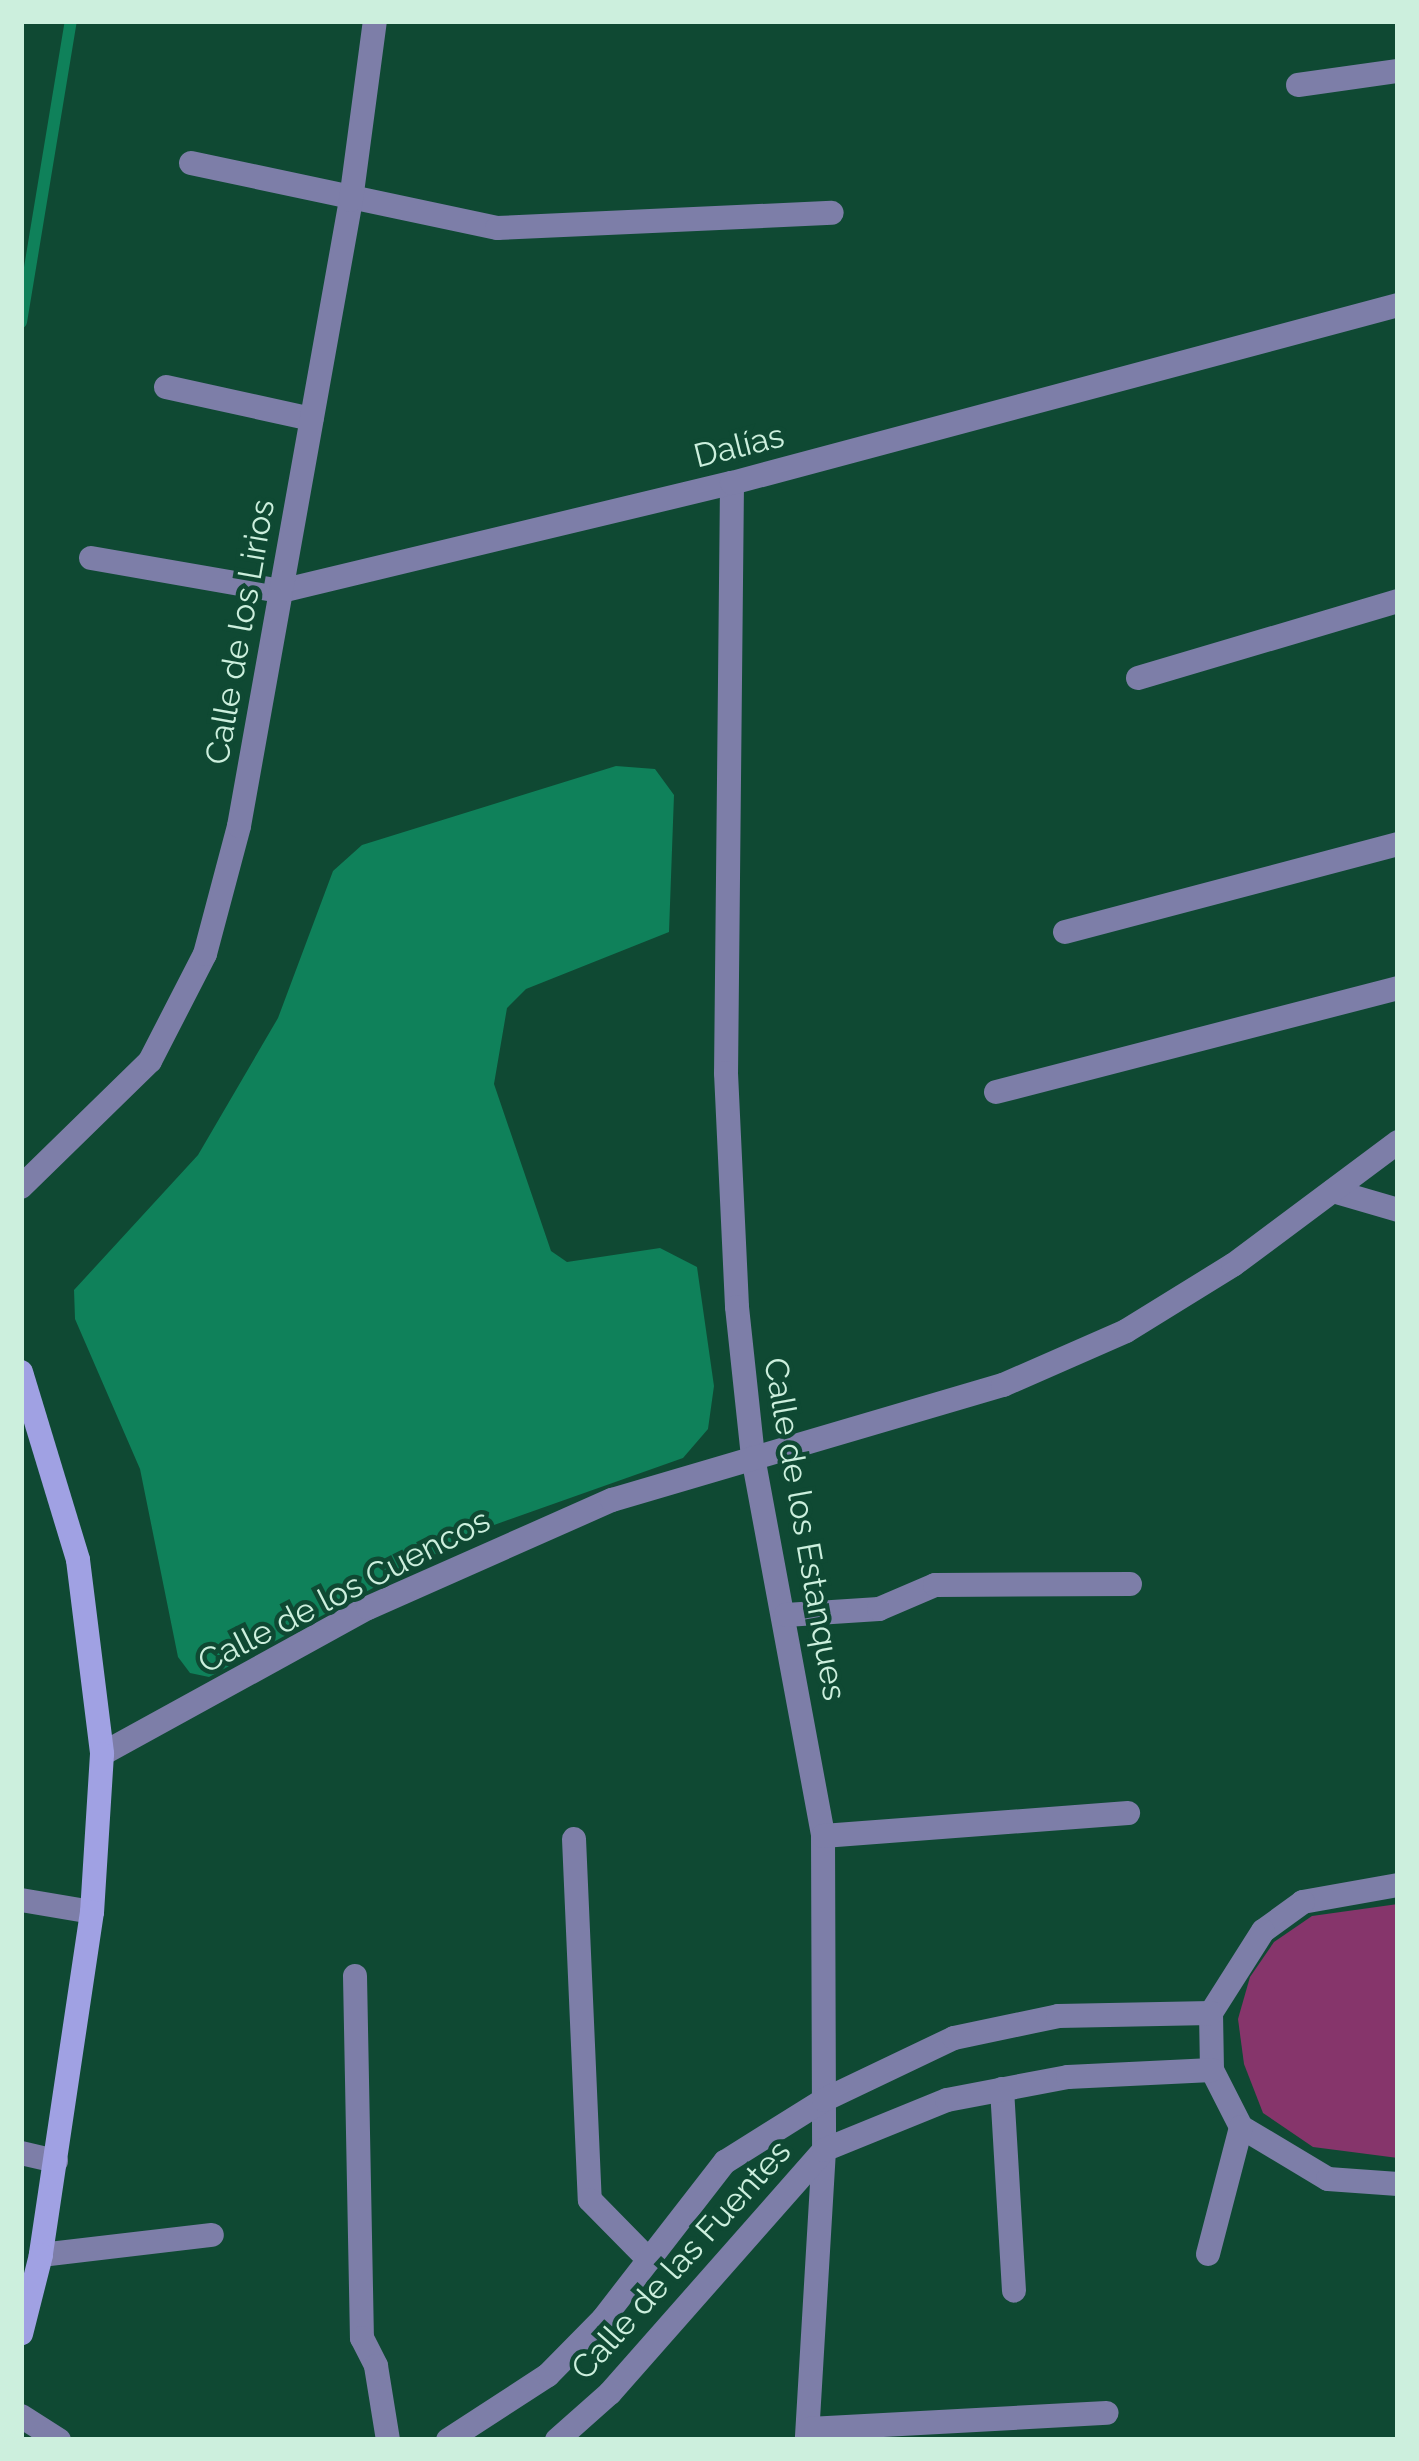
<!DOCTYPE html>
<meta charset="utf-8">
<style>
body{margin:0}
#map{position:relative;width:1419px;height:2461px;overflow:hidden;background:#0f4933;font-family:Raleway,sans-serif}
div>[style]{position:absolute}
.green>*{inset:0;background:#86356b}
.water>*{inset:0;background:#0f815a}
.stream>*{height:12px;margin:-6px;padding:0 6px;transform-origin:6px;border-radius:6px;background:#0f815a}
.street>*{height:24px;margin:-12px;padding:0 12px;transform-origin:12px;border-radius:12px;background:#7d7ea8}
.secondary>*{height:24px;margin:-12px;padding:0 12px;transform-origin:12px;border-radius:12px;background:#a0a1e3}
span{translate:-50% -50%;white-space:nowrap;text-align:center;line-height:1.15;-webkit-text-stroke:9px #0f4933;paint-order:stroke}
.street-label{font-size:33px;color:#ccefdd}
.frame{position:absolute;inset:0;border:24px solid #ccefdd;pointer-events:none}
</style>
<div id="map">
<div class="green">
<div style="clip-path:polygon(1398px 1904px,1398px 2158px,1313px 2147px,1263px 2113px,1244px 2064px,1238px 2019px,1250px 1977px,1274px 1942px,1312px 1916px)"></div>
</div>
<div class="water">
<div style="clip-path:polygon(616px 766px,655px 769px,674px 795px,669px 932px,526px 989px,507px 1008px,494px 1084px,551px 1251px,567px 1262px,660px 1248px,697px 1267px,714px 1386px,708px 1429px,683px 1458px,480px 1530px,209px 1677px,190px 1673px,178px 1657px,140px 1469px,75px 1319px,74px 1290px,198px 1155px,278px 1018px,333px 871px,362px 845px)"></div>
</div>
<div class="stream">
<div style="left:21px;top:322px;width:305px;rotate:-80.6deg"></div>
</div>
<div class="street">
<div style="left:1298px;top:85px;width:101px;rotate:-8deg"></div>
<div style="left:191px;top:163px;width:313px;rotate:12deg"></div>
<div style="left:497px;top:228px;width:335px;rotate:-2.6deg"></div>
<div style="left:166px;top:387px;width:149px;rotate:12.4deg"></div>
<div style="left:732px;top:483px;width:590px;rotate:90.58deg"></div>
<div style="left:726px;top:1073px;width:234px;rotate:87.3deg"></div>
<div style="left:737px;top:1307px;width:151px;rotate:83.9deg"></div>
<div style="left:753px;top:1457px;width:385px;rotate:79.5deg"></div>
<div style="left:823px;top:1836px;width:314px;rotate:89.8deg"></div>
<div style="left:824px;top:2150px;width:290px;rotate:93.4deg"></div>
<div style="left:91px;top:558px;width:193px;rotate:9.9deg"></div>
<div style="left:281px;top:591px;width:464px;rotate:-13.5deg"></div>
<div style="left:732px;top:483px;width:689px;rotate:-14.96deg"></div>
<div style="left:1138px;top:678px;width:271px;rotate:-16.5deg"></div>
<div style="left:1065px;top:932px;width:344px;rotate:-14.8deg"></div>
<div style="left:996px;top:1092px;width:415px;rotate:-14.5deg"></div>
<div style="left:21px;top:1187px;width:180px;rotate:-44.3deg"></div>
<div style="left:150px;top:1061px;width:120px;rotate:-62.8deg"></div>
<div style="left:205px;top:954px;width:132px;rotate:-75.1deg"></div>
<div style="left:239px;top:826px;width:636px;rotate:-79.86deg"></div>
<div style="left:351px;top:200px;width:181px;rotate:-82.4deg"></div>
<div style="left:1333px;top:1191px;width:68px;rotate:16.3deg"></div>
<div style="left:786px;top:1615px;width:93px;rotate:-3.7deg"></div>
<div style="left:879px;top:1609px;width:61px;rotate:-23.2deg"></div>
<div style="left:935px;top:1585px;width:195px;rotate:-0.3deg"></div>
<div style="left:102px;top:1754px;width:303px;rotate:-28.8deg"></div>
<div style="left:368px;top:1608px;width:267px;rotate:-23.9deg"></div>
<div style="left:612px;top:1500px;width:408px;rotate:-16.4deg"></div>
<div style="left:1003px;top:1385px;width:134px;rotate:-23.7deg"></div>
<div style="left:1126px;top:1331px;width:126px;rotate:-31.7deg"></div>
<div style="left:1233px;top:1265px;width:206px;rotate:-36.7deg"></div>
<div style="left:823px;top:1836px;width:306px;rotate:-4.3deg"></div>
<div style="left:574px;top:1839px;width:361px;rotate:87.5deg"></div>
<div style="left:590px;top:2200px;width:84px;rotate:45.5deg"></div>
<div style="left:1398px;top:1885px;width:97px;rotate:169.9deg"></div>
<div style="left:1303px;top:1902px;width:49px;rotate:144.1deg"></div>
<div style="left:1263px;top:1931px;width:97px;rotate:122.4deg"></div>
<div style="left:1211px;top:2013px;width:57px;rotate:89deg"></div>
<div style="left:1212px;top:2070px;width:64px;rotate:63deg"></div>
<div style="left:1241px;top:2127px;width:101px;rotate:30.9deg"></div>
<div style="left:1328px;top:2179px;width:70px;rotate:4.1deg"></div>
<div style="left:21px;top:1900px;width:72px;rotate:9.6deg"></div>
<div style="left:355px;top:1976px;width:362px;rotate:88.9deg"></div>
<div style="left:362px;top:2338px;width:31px;rotate:63deg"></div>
<div style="left:376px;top:2366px;width:75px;rotate:80.8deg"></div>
<div style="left:1002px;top:2089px;width:202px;rotate:86.6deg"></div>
<div style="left:21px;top:2153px;width:36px;rotate:13deg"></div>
<div style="left:1208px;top:2254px;width:131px;rotate:-75.4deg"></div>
<div style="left:41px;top:2255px;width:172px;rotate:-6.7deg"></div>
<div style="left:21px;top:2416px;width:45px;rotate:32.3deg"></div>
<div style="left:809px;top:2429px;width:298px;rotate:-3.1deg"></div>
<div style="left:448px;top:2440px;width:119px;rotate:-33deg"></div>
<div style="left:548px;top:2375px;width:78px;rotate:-45.5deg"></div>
<div style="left:603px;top:2319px;width:199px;rotate:-52.2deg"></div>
<div style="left:725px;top:2162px;width:117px;rotate:-32.1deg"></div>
<div style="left:824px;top:2100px;width:144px;rotate:-25.5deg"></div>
<div style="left:954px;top:2038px;width:106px;rotate:-11.9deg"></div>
<div style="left:1058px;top:2016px;width:153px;rotate:-1.1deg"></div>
<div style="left:557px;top:2440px;width:71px;rotate:-41.6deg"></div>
<div style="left:610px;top:2393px;width:324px;rotate:-48.6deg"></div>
<div style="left:824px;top:2150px;width:133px;rotate:-22.1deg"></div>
<div style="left:947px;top:2100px;width:123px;rotate:-10.8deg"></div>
<div style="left:1068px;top:2077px;width:144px;rotate:-2.8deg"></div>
</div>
<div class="secondary">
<div style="left:21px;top:1372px;width:196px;rotate:73.1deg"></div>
<div style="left:78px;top:1560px;width:195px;rotate:82.9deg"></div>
<div style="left:102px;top:1754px;width:158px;rotate:93.6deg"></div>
<div style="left:92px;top:1912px;width:347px;rotate:98.5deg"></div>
<div style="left:41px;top:2255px;width:81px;rotate:104.2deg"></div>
</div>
<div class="street-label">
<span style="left:739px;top:446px;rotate:-14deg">Dalías</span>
<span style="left:240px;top:632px;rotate:-80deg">Calle de los Lirios</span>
<span style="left:805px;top:1529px;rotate:80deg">Calle de los Estanques</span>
<span style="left:344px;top:1591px;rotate:-27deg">Calle de los Cuencos</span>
<span style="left:681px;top:2260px;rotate:-48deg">Calle de las Fuentes</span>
</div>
<div class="frame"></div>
</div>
